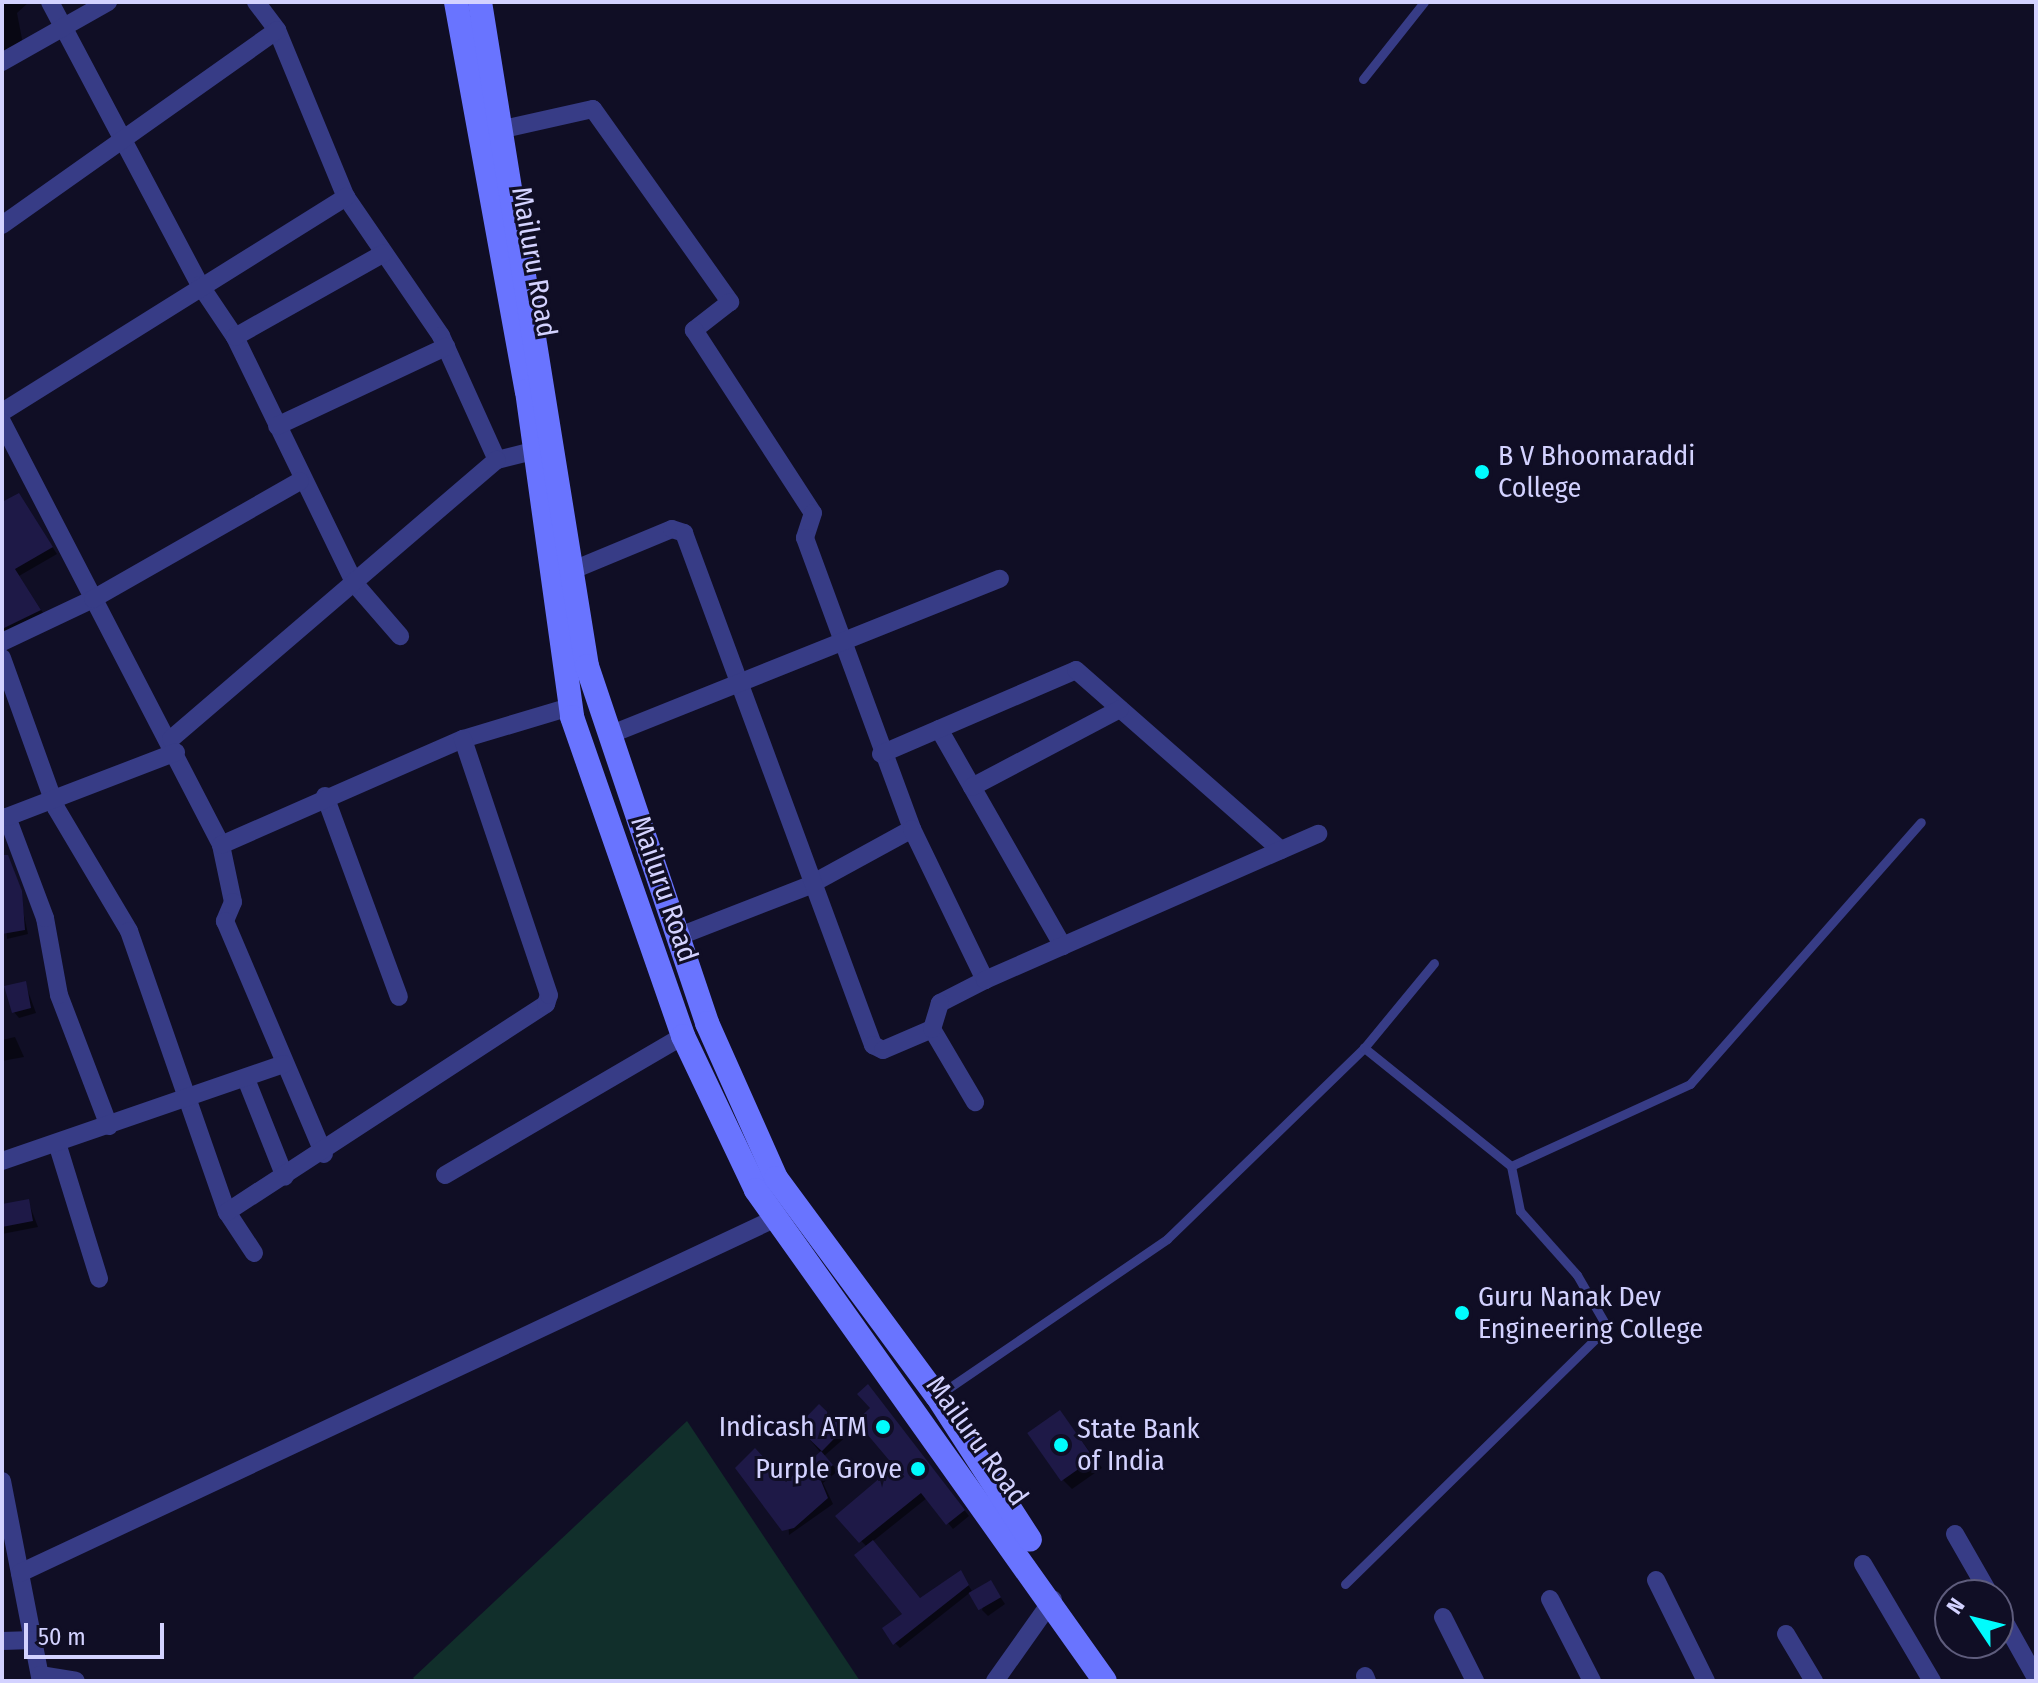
<!DOCTYPE html>
<style>
body{margin:0}
#map{position:relative;width:2038px;height:1683px;overflow:hidden;background:#100e25;font-family:"Fira Sans Condensed",sans-serif}
div>[style]{position:absolute}
.green>*{inset:0;background:#112f2b}
.shadow>*{inset:0;background:#0007}
.building>*{inset:0;background:#1e1947;transform-origin:0 0}
.lane>*{height:9px;margin:-4.5px;padding:0 4.5px;transform-origin:4.5px;border-radius:4.5px;background:#373c86}
.street>*{height:18px;margin:-9px;padding:0 9px;transform-origin:9px;border-radius:9px;background:#373c86}
.secondary>*{height:24px;margin:-12px;padding:0 12px;transform-origin:12px;border-radius:12px;background:#6974ff}
.dots>*{width:22px;height:22px;translate:-50% -50%;box-sizing:border-box;border:4px solid #100e25;border-radius:50%}
span{translate:-50% -50%;white-space:nowrap;text-align:center;line-height:1.15;-webkit-text-stroke:6px #100e25;paint-order:stroke}
.street-label{font-size:28px;color:#d3d2ff}
.poi-label{font-size:28px;color:#d3d2ff}
.left{translate:0 -50%;text-align:left}
.right{translate:-100% -50%;text-align:right}
.frame{position:absolute;inset:0;border:4px solid #d3d2ff;pointer-events:none}
.north{position:absolute;left:1934px;top:1579px;width:80px;height:80px;box-sizing:border-box;background:#100e25;border:2px solid #5e5c7c;border-radius:50%;rotate:305deg;font-size:22px;font-weight:700;line-height:32px;text-align:center;color:#d3d2ff}
.north::after{content:'';display:block;margin:auto;width:28px;height:36px;background:#00fcfd;clip-path:polygon(50% 0,100% 100%,50% 72%,0 100%)}
.scale{position:absolute;left:24px;top:1623px;width:140px;height:36px;box-sizing:border-box;border:4px solid #d3d2ff;border-top:0;padding-left:10px;font-size:24px;line-height:28px;white-space:nowrap;color:#d3d2ff;-webkit-text-stroke:6px #100e25;paint-order:stroke}
</style>
<div id="map">
<div class="green">
<div style="clip-path:polygon(687px 1421px,860px 1681px,416px 1681px,413px 1678px)"></div>
</div>
<div class="shadow">
<div style="clip-path:polygon(2px 2px,29px 2px,17px 13px,23px 44px,2px 58px)"></div>
<div style="clip-path:polygon(18px 495px,57px 554px,19px 576px,45px 616px,2px 633px,2px 504px)"></div>
<div style="clip-path:polygon(16px 878px,28px 934px,7px 939px,2px 881px)"></div>
<div style="clip-path:polygon(25px 983px,36px 1013px,19px 1018px,14px 1012px)"></div>
<div style="clip-path:polygon(15px 1037px,24px 1057px,2px 1061px,2px 1040px)"></div>
<div style="clip-path:polygon(28px 1201px,38px 1227px,2px 1234px,2px 1206px)"></div>
<div style="clip-path:polygon(873px 1392px,969px 1516px,953px 1529px,927px 1498px,872px 1542px,921px 1600px,961px 1573px,972px 1591px,900px 1648px,895px 1643px,905px 1614px,867px 1547px,838px 1517px,897px 1467px)"></div>
<div style="clip-path:polygon(819px 1407px,848px 1435px,824px 1456px,838px 1471px,823px 1483px,833px 1504px,789px 1535px,786px 1484px,821px 1453px,797px 1425px)"></div>
<div style="clip-path:polygon(1060px 1412px,1102px 1468px,1072px 1489px,1063px 1480px)"></div>
<div style="clip-path:polygon(991px 1583px,1005px 1604px,988px 1616px,982px 1610px)"></div>
</div>
<div class="building">
<div style="clip-path:polygon(19px 493px,53px 547px,15px 569px,41px 610px,2px 629px,2px 502px)"></div>
<div style="clip-path:polygon(2px 855px,8px 855px,22px 891px,25px 930px,2px 934px)"></div>
<div style="clip-path:polygon(26px 981px,31px 1008px,12px 1013px,4px 986px)"></div>
<div style="clip-path:polygon(29px 1199px,33px 1221px,2px 1227px,2px 1204px)"></div>
<div style="clip-path:polygon(868px 1384px,965px 1510px,946px 1525px,921px 1493px,859px 1543px,835px 1516px,894px 1466px,856px 1421px,870px 1408px,857px 1394px)"></div>
<div style="left:819px;top:1404px;width:35px;height:32px;rotate:44deg"></div>
<div style="left:1060px;top:1410px;width:59px;height:40px;rotate:55deg"></div>
<div style="clip-path:polygon(755px 1448px,786px 1482px,821px 1451px,833px 1465px,819px 1476px,828px 1498px,794px 1528px,782px 1531px,735px 1468px)"></div>
<div style="clip-path:polygon(873px 1540px,920px 1598px,961px 1570px,969px 1585px,893px 1645px,882px 1628px,902px 1614px,854px 1555px)"></div>
<div style="left:991px;top:1580px;width:20px;height:26px;rotate:60deg"></div>
</div>
<div class="lane">
<div style="left:1363px;top:79px;width:98px;rotate:-51.6deg"></div>
<div style="left:1511px;top:1166px;width:197px;rotate:-24.6deg"></div>
<div style="left:1690px;top:1084px;width:349px;rotate:-48.6deg"></div>
<div style="left:940px;top:1394px;width:275px;rotate:-34.3deg"></div>
<div style="left:1167px;top:1239px;width:274px;rotate:-44.1deg"></div>
<div style="left:1364px;top:1048px;width:110px;rotate:-50.5deg"></div>
<div style="left:1345px;top:1584px;width:367px;rotate:-44.4deg"></div>
<div style="left:1607px;top:1327px;width:60px;rotate:-120deg"></div>
<div style="left:1577px;top:1275px;width:86px;rotate:-131.7deg"></div>
<div style="left:1520px;top:1211px;width:46px;rotate:-101.3deg"></div>
<div style="left:1511px;top:1166px;width:189px;rotate:-141.2deg"></div>
</div>
<div class="street">
<div style="left:50px;top:2px;width:320px;rotate:62.1deg"></div>
<div style="left:200px;top:285px;width:63px;rotate:56.1deg"></div>
<div style="left:235px;top:337px;width:275px;rotate:64.1deg"></div>
<div style="left:355px;top:584px;width:69px;rotate:49.1deg"></div>
<div style="left:256px;top:2px;width:35px;rotate:53deg"></div>
<div style="left:277px;top:30px;width:181px;rotate:67.6deg"></div>
<div style="left:346px;top:197px;width:168px;rotate:55.6deg"></div>
<div style="left:441px;top:336px;width:136px;rotate:65.7deg"></div>
<div style="left:497px;top:460px;width:37px;rotate:-14deg"></div>
<div style="left:2px;top:62px;width:122px;rotate:-29.5deg"></div>
<div style="left:504px;top:129px;width:91px;rotate:-12.7deg"></div>
<div style="left:593px;top:109px;width:237px;rotate:54.6deg"></div>
<div style="left:730px;top:302px;width:46px;rotate:142.1deg"></div>
<div style="left:694px;top:330px;width:218px;rotate:57deg"></div>
<div style="left:813px;top:513px;width:26px;rotate:108deg"></div>
<div style="left:805px;top:538px;width:310px;rotate:69.8deg"></div>
<div style="left:912px;top:829px;width:119px;rotate:151.3deg"></div>
<div style="left:808px;top:886px;width:141px;rotate:158.7deg"></div>
<div style="left:2px;top:225px;width:337px;rotate:-35.3deg"></div>
<div style="left:235px;top:337px;width:171px;rotate:-29.4deg"></div>
<div style="left:2px;top:412px;width:406px;rotate:-32deg"></div>
<div style="left:2px;top:422px;width:476px;rotate:62.6deg"></div>
<div style="left:221px;top:845px;width:58px;rotate:78.1deg"></div>
<div style="left:233px;top:902px;width:21px;rotate:113deg"></div>
<div style="left:225px;top:921px;width:253px;rotate:67deg"></div>
<div style="left:277px;top:426px;width:187px;rotate:-25.1deg"></div>
<div style="left:573px;top:570px;width:107px;rotate:-22.5deg"></div>
<div style="left:672px;top:529px;width:13px;rotate:18deg"></div>
<div style="left:684px;top:533px;width:546px;rotate:69.74deg"></div>
<div style="left:873px;top:1045px;width:11px;rotate:27deg"></div>
<div style="left:883px;top:1050px;width:53px;rotate:-23.2deg"></div>
<div style="left:932px;top:1029px;width:85px;rotate:59.5deg"></div>
<div style="left:2px;top:642px;width:101px;rotate:-25.3deg"></div>
<div style="left:93px;top:599px;width:238px;rotate:-29.7deg"></div>
<div style="left:2px;top:658px;width:159px;rotate:70.2deg"></div>
<div style="left:56px;top:808px;width:143px;rotate:59.3deg"></div>
<div style="left:129px;top:931px;width:298px;rotate:70.8deg"></div>
<div style="left:227px;top:1212px;width:49px;rotate:56.6deg"></div>
<div style="left:939px;top:729px;width:250px;rotate:60.3deg"></div>
<div style="left:609px;top:735px;width:421px;rotate:-21.8deg"></div>
<div style="left:171px;top:739px;width:429px;rotate:-40.6deg"></div>
<div style="left:881px;top:754px;width:212px;rotate:-23.3deg"></div>
<div style="left:1076px;top:670px;width:273px;rotate:41.3deg"></div>
<div style="left:972px;top:787px;width:167px;rotate:-27.8deg"></div>
<div style="left:325px;top:796px;width:214px;rotate:69.8deg"></div>
<div style="left:912px;top:829px;width:168px;rotate:64.2deg"></div>
<div style="left:985px;top:980px;width:51px;rotate:152.9deg"></div>
<div style="left:940px;top:1003px;width:27px;rotate:107deg"></div>
<div style="left:221px;top:845px;width:264px;rotate:-23.7deg"></div>
<div style="left:463px;top:739px;width:112px;rotate:-16.7deg"></div>
<div style="left:985px;top:980px;width:364px;rotate:-23.7deg"></div>
<div style="left:246px;top:1079px;width:105px;rotate:68.3deg"></div>
<div style="left:109px;top:1126px;width:140px;rotate:-110.9deg"></div>
<div style="left:59px;top:995px;width:78px;rotate:-100.3deg"></div>
<div style="left:45px;top:918px;width:108px;rotate:-110.6deg"></div>
<div style="left:7px;top:817px;width:181px;rotate:-21deg"></div>
<div style="left:57px;top:1143px;width:142px;rotate:72.8deg"></div>
<div style="left:2px;top:1161px;width:298px;rotate:-19deg"></div>
<div style="left:445px;top:1175px;width:276px;rotate:-30.3deg"></div>
<div style="left:227px;top:1212px;width:381px;rotate:-33.1deg"></div>
<div style="left:546px;top:1004px;width:9px;rotate:-72deg"></div>
<div style="left:549px;top:995px;width:270px;rotate:-108.6deg"></div>
<div style="left:2px;top:1481px;width:204px;rotate:79deg"></div>
<div style="left:1955px;top:1534px;width:70px;rotate:60.2deg"></div>
<div style="left:1863px;top:1564px;width:136px;rotate:59.5deg"></div>
<div style="left:20px;top:1573px;width:835px;rotate:-25.15deg"></div>
<div style="left:1656px;top:1580px;width:113px;rotate:63.7deg"></div>
<div style="left:1550px;top:1599px;width:92px;rotate:62.9deg"></div>
<div style="left:1998px;top:1610px;width:78px;rotate:60.8deg"></div>
<div style="left:1443px;top:1617px;width:72px;rotate:63.4deg"></div>
<div style="left:1786px;top:1634px;width:55px;rotate:59.2deg"></div>
<div style="left:2px;top:1641px;width:31px;rotate:-2deg"></div>
<div style="left:40px;top:1675px;width:36px;rotate:9deg"></div>
<div style="left:1365px;top:1676px;width:5px;rotate:68deg"></div>
<div style="left:995px;top:1681px;width:100px;rotate:-54.7deg"></div>
</div>
<div class="secondary">
<div style="left:456px;top:2px;width:395px;rotate:79.7deg"></div>
<div style="left:527px;top:391px;width:329px;rotate:82.1deg"></div>
<div style="left:572px;top:717px;width:338px;rotate:70.8deg"></div>
<div style="left:683px;top:1036px;width:170px;rotate:64.6deg"></div>
<div style="left:756px;top:1190px;width:602px;rotate:54.6deg"></div>
<div style="left:480px;top:2px;width:673px;rotate:80.85deg"></div>
<div style="left:587px;top:666px;width:377px;rotate:71.4deg"></div>
<div style="left:707px;top:1023px;width:170px;rotate:66deg"></div>
<div style="left:776px;top:1178px;width:271px;rotate:53.6deg"></div>
<div style="left:937px;top:1396px;width:171px;rotate:57.1deg"></div>
</div>
<div class="dots">
<div style="left:1482px;top:472px;background:#00fcfd"></div>
<div style="left:1462px;top:1313px;background:#00fcfd"></div>
<div style="left:883px;top:1427px;background:#00fcfd"></div>
<div style="left:1061px;top:1445px;background:#00fcfd"></div>
<div style="left:918px;top:1469px;background:#00fcfd"></div>
</div>
<div class="street-label">
<span style="left:534px;top:262px;rotate:80deg">Mailuru Road</span>
<span style="left:664px;top:889px;rotate:71deg">Mailuru Road</span>
<span style="left:977px;top:1441px;rotate:54deg">Mailuru Road</span>
</div>
<div class="poi-label">
<span class="left" style="left:1498px;top:472px">B V Bhoomaraddi<br>College</span>
<span class="left" style="left:1478px;top:1313px">Guru Nanak Dev<br>Engineering College</span>
<span class="right" style="left:867px;top:1427px">Indicash ATM</span>
<span class="left" style="left:1077px;top:1445px">State Bank<br>of India</span>
<span class="right" style="left:902px;top:1469px">Purple Grove</span>
</div>
<div class="frame"></div>
<div class="north">N</div>
<div class="scale">50 m</div>
</div>
